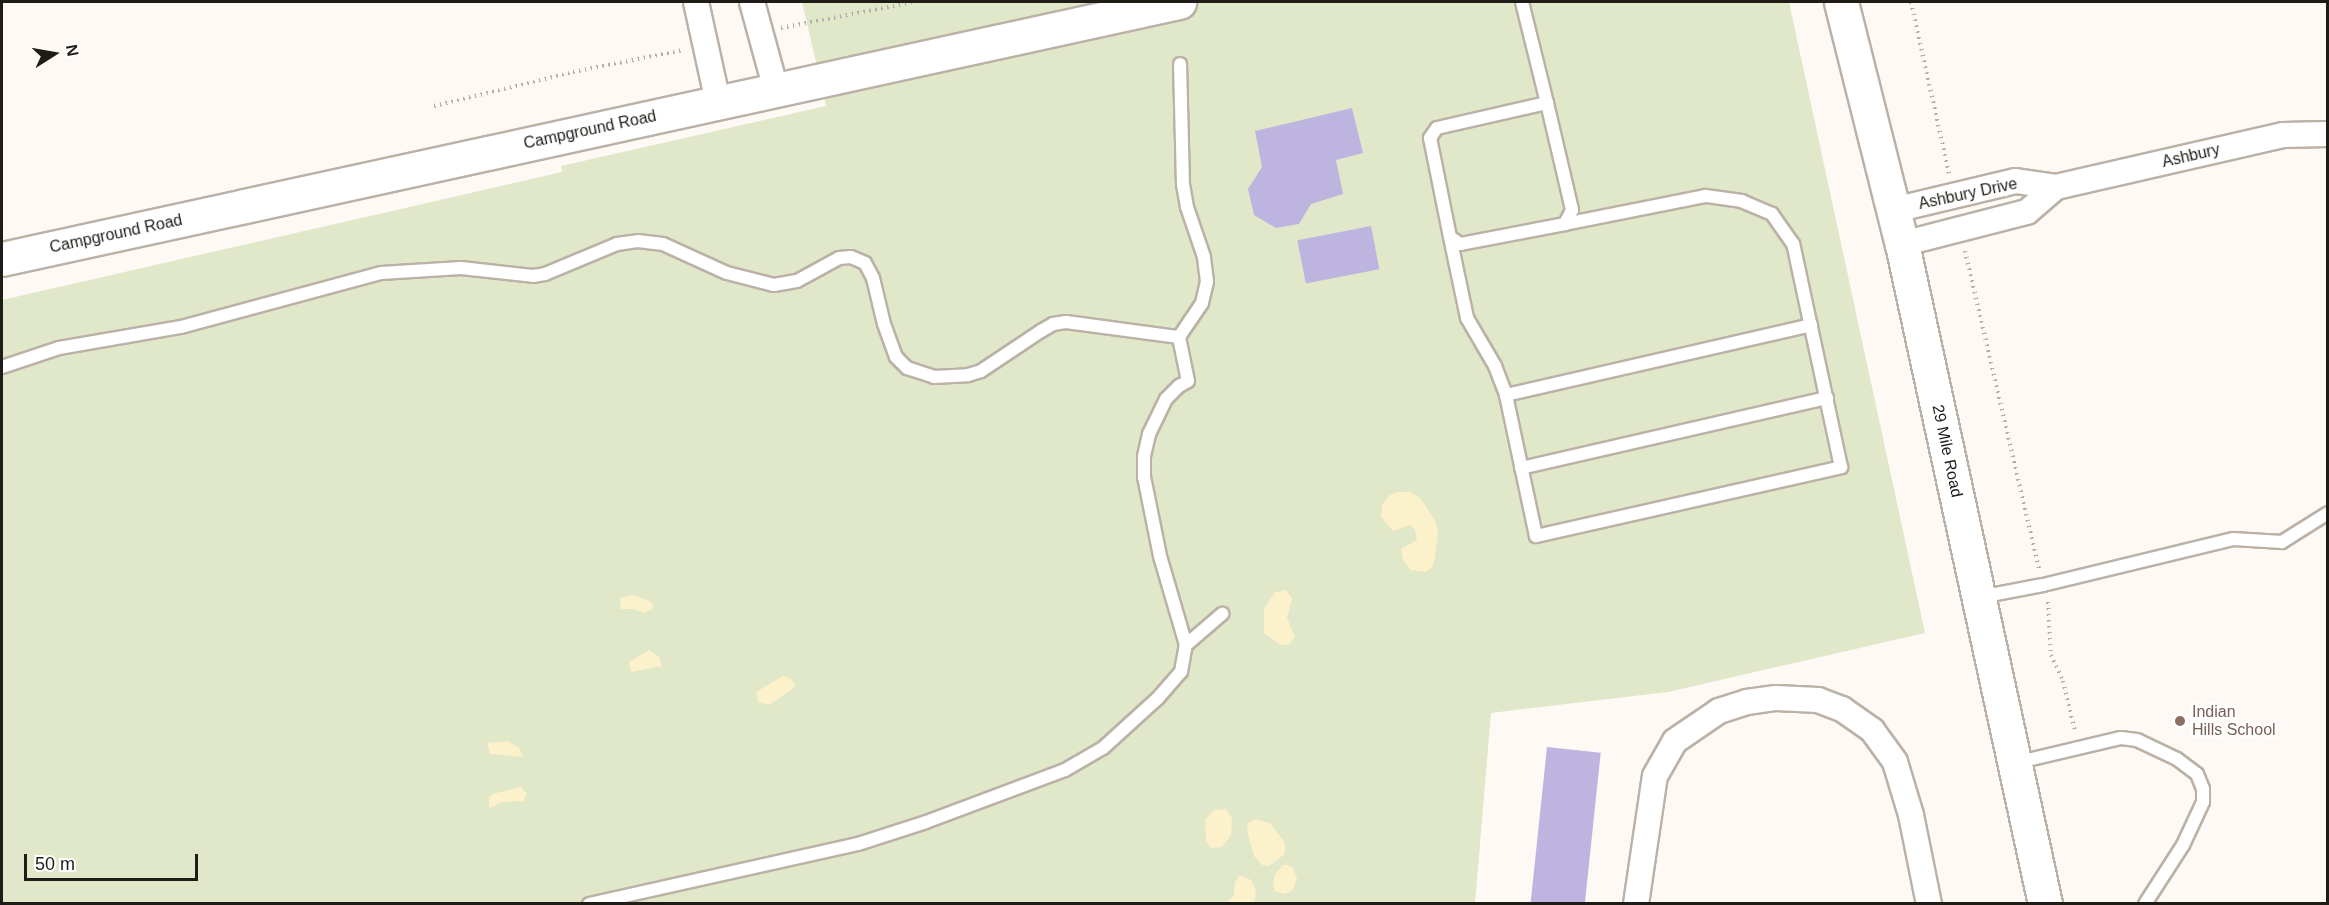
<!DOCTYPE html>
<style>
body{margin:0}
#map{position:relative;width:2329px;height:905px;overflow:hidden;background:#fef9f5;font-family:Arial,sans-serif}
div>[style]{position:absolute}
.green>*{inset:0;background:#e0e8c9}
.sand>*{inset:0;background:#fbf1cb}
.building>*{inset:0;background:#bdb5e0;transform-origin:0 0}
.path>*{height:4px;margin-top:-2px;transform-origin:0;background:repeating-linear-gradient(90deg,#b2aeaa 0 1.5px,transparent 0 6px)}
.roads{filter:drop-shadow(2px 0 #bbb1a6) drop-shadow(-2px 0 #bbb1a6) drop-shadow(0 2px #bbb1a6) drop-shadow(0 -2px #bbb1a6)}
.lane>*{height:12px;margin:-6px;padding:0 6px;transform-origin:6px;border-radius:6px;background:#fff}
.street>*{height:24px;margin:-12px;padding:0 12px;transform-origin:12px;border-radius:12px;background:#fff}
.secondary>*{height:33px;margin:-16.5px;padding:0 16.5px;transform-origin:16.5px;border-radius:16.5px;background:#fff}
.dots>*{width:16px;height:16px;translate:-50% -50%;box-sizing:border-box;border:3px solid #fff;border-radius:50%}
span{translate:-50% -50%;white-space:nowrap;text-align:center;line-height:1.15;-webkit-text-stroke:4.5px #fff;paint-order:stroke}
.street-label{font-size:16px;color:#1f1b17}
.education-label{font-size:16px;color:#785e54}
.left{translate:0 -50%;text-align:left}
.frame{position:absolute;inset:0;border:3px solid #1f1b17;pointer-events:none}
.north{position:absolute;left:24px;top:24px;width:60px;height:60px;-webkit-text-stroke:4px #fff;paint-order:stroke;rotate:79deg;font-size:16px;font-weight:700;line-height:24px;text-align:center;color:#1f1b17}
.north::after{content:'';display:block;margin:auto;width:21px;height:27px;background:#1f1b17;clip-path:polygon(50% 0,100% 100%,50% 72%,0 100%)}
.scale{position:absolute;left:24px;top:854px;width:174px;height:27px;box-sizing:border-box;border:3px solid #1f1b17;border-top:0;padding-left:8px;font-size:18px;line-height:21px;white-space:nowrap;color:#1f1b17;-webkit-text-stroke:4px #fff;paint-order:stroke}
</style>
<div id="map">
<div class="green">
<div style="clip-path:polygon(802px 2px,1789px 2px,1925px 633px,1668px 692px,1491px 713px,1475px 903px,2px 903px,2px 300px,562px 172px,561px 166px,826px 106px)"></div>
</div>
<div class="sand">
<div style="clip-path:polygon(1398px 492px,1410px 492px,1420px 498px,1436px 522px,1438px 533px,1435px 558px,1432px 567px,1426px 572px,1411px 570px,1403px 560px,1401px 549px,1417px 540px,1415px 529px,1410px 525px,1393px 531px,1381px 517px,1382px 505px,1390px 495px)"></div>
<div style="clip-path:polygon(1286px 590px,1292px 598px,1287px 618px,1295px 637px,1290px 644px,1281px 645px,1264px 633px,1264px 609px,1275px 592px)"></div>
<div style="clip-path:polygon(632px 595px,648px 600px,653px 604px,652px 609px,644px 613px,632px 609px,621px 609px,620px 598px)"></div>
<div style="clip-path:polygon(649px 650px,659px 657px,662px 666px,631px 672px,629px 662px)"></div>
<div style="clip-path:polygon(783px 676px,790px 678px,795px 684px,794px 688px,769px 705px,758px 702px,756px 692px)"></div>
<div style="clip-path:polygon(508px 741px,519px 748px,523px 757px,490px 754px,487px 743px)"></div>
<div style="clip-path:polygon(521px 787px,527px 794px,523px 801px,503px 802px,489px 808px,489px 797px,492px 794px)"></div>
<div style="clip-path:polygon(1226px 809px,1232px 818px,1231px 835px,1222px 847px,1211px 848px,1206px 841px,1205px 820px,1214px 810px)"></div>
<div style="clip-path:polygon(1255px 819px,1270px 823px,1285px 843px,1285px 854px,1269px 866px,1262px 865px,1254px 856px,1247px 831px,1248px 823px)"></div>
<div style="clip-path:polygon(1283px 865px,1289px 865px,1293px 868px,1297px 879px,1292px 891px,1284px 894px,1275px 891px,1273px 885px,1275px 874px)"></div>
<div style="clip-path:polygon(1240px 875px,1251px 880px,1256px 891px,1255px 900px,1253px 903px,1226px 903px,1234px 895px,1235px 882px)"></div>
</div>
<div class="building">
<div style="clip-path:polygon(1352px 108px,1363px 153px,1336px 160px,1343px 194px,1311px 204px,1299px 224px,1276px 228px,1254px 215px,1248px 189px,1262px 167px,1255px 131px)"></div>
<div style="left:1371px;top:226px;width:44px;height:75px;rotate:79deg"></div>
<div style="left:1547px;top:747px;width:54px;height:157px;rotate:6deg"></div>
</div>
<div class="path">
<div style="left:1911px;top:2px;width:176px;rotate:77.5deg"></div>
<div style="left:781px;top:28px;width:135px;rotate:-11.1deg"></div>
<div style="left:434px;top:106px;width:143px;rotate:-13.7deg"></div>
<div style="left:573px;top:72px;width:112px;rotate:-11.3deg"></div>
<div style="left:1965px;top:251px;width:326px;rotate:76.9deg"></div>
<div style="left:2048px;top:602px;width:53px;rotate:86.8deg"></div>
<div style="left:2051px;top:655px;width:29px;rotate:65deg"></div>
<div style="left:2063px;top:681px;width:51px;rotate:76.5deg"></div>
</div>
<div class="roads">
<div class="lane">
<div style="left:1522px;top:2px;width:104px;rotate:76.1deg"></div>
<div style="left:1547px;top:103px;width:110px;rotate:76.8deg"></div>
<div style="left:1572px;top:210px;width:16px;rotate:117deg"></div>
<div style="left:1565px;top:224px;width:107px;rotate:169.2deg"></div>
<div style="left:1460px;top:244px;width:12px;rotate:-145deg"></div>
<div style="left:1450px;top:237px;width:101px;rotate:-101.4deg"></div>
<div style="left:1430px;top:138px;width:12px;rotate:-55deg"></div>
<div style="left:1437px;top:128px;width:113px;rotate:-12.8deg"></div>
<div style="left:1450px;top:237px;width:83px;rotate:78.1deg"></div>
<div style="left:1467px;top:318px;width:56px;rotate:59.7deg"></div>
<div style="left:1495px;top:366px;width:31px;rotate:69deg"></div>
<div style="left:1506px;top:395px;width:144px;rotate:78deg"></div>
<div style="left:1536px;top:536px;width:313px;rotate:-12.7deg"></div>
<div style="left:1841px;top:467px;width:228px;rotate:-102.1deg"></div>
<div style="left:1793px;top:244px;width:37px;rotate:-125deg"></div>
<div style="left:1772px;top:214px;width:33px;rotate:-157deg"></div>
<div style="left:1742px;top:201px;width:37px;rotate:-172deg"></div>
<div style="left:1705px;top:196px;width:143px;rotate:168.7deg"></div>
<div style="left:2px;top:367px;width:60px;rotate:-18.4deg"></div>
<div style="left:59px;top:348px;width:124px;rotate:-9.8deg"></div>
<div style="left:181px;top:327px;width:207px;rotate:-15.1deg"></div>
<div style="left:381px;top:273px;width:80px;rotate:-3.6deg"></div>
<div style="left:461px;top:268px;width:72px;rotate:6.3deg"></div>
<div style="left:533px;top:276px;width:12px;rotate:-9deg"></div>
<div style="left:545px;top:274px;width:78px;rotate:-22.6deg"></div>
<div style="left:617px;top:244px;width:21px;rotate:-8deg"></div>
<div style="left:638px;top:241px;width:25px;rotate:7deg"></div>
<div style="left:663px;top:244px;width:70px;rotate:24.4deg"></div>
<div style="left:727px;top:273px;width:49px;rotate:14.3deg"></div>
<div style="left:774px;top:285px;width:23px;rotate:-10deg"></div>
<div style="left:797px;top:281px;width:48px;rotate:-28.7deg"></div>
<div style="left:839px;top:258px;width:12px;rotate:-5deg"></div>
<div style="left:851px;top:257px;width:15px;rotate:23deg"></div>
<div style="left:865px;top:263px;width:17px;rotate:62deg"></div>
<div style="left:873px;top:278px;width:47px;rotate:76.6deg"></div>
<div style="left:884px;top:324px;width:35px;rotate:70deg"></div>
<div style="left:896px;top:357px;width:16px;rotate:45deg"></div>
<div style="left:907px;top:368px;width:28px;rotate:18deg"></div>
<div style="left:934px;top:377px;width:34px;rotate:-3deg"></div>
<div style="left:968px;top:375px;width:14px;rotate:-17deg"></div>
<div style="left:981px;top:371px;width:72px;rotate:-33.7deg"></div>
<div style="left:1041px;top:331px;width:14px;rotate:-30deg"></div>
<div style="left:1053px;top:324px;width:13px;rotate:-9deg"></div>
<div style="left:1066px;top:322px;width:114px;rotate:7.6deg"></div>
<div style="left:1506px;top:395px;width:313px;rotate:-12.9deg"></div>
<div style="left:1521px;top:468px;width:314px;rotate:-12.9deg"></div>
<div style="left:1980px;top:597px;width:64px;rotate:-10.8deg"></div>
<div style="left:2043px;top:585px;width:195px;rotate:-13.6deg"></div>
<div style="left:2233px;top:539px;width:49px;rotate:3.5deg"></div>
<div style="left:2282px;top:542px;width:54px;rotate:-32.2deg"></div>
<div style="left:1186px;top:645px;width:48px;rotate:-40.7deg"></div>
<div style="left:2015px;top:763px;width:109px;rotate:-13.3deg"></div>
<div style="left:2121px;top:738px;width:16px;rotate:7deg"></div>
<div style="left:2137px;top:740px;width:44px;rotate:25.4deg"></div>
<div style="left:2177px;top:759px;width:25px;rotate:37deg"></div>
<div style="left:2197px;top:774px;width:16px;rotate:68deg"></div>
<div style="left:2203px;top:789px;width:13px;rotate:90deg"></div>
<div style="left:2203px;top:802px;width:47px;rotate:114.9deg"></div>
<div style="left:2183px;top:845px;width:70px;rotate:122.8deg"></div>
<div style="left:589px;top:904px;width:276px;rotate:-12.6deg"></div>
<div style="left:858px;top:844px;width:71px;rotate:-17.9deg"></div>
<div style="left:926px;top:822px;width:148px;rotate:-20.5deg"></div>
<div style="left:1065px;top:770px;width:44px;rotate:-30.1deg"></div>
<div style="left:1103px;top:748px;width:74px;rotate:-42.3deg"></div>
<div style="left:1158px;top:698px;width:35px;rotate:-49deg"></div>
<div style="left:1181px;top:672px;width:27px;rotate:-80deg"></div>
<div style="left:1186px;top:645px;width:93px;rotate:-106.3deg"></div>
<div style="left:1160px;top:556px;width:81px;rotate:-101.4deg"></div>
<div style="left:1144px;top:477px;width:21px;rotate:-90deg"></div>
<div style="left:1144px;top:456px;width:23px;rotate:-77deg"></div>
<div style="left:1149px;top:434px;width:39px;rotate:-64deg"></div>
<div style="left:1166px;top:399px;width:18px;rotate:-45deg"></div>
<div style="left:1179px;top:386px;width:10px;rotate:-29deg"></div>
<div style="left:1188px;top:381px;width:45px;rotate:-101.6deg"></div>
<div style="left:1179px;top:337px;width:41px;rotate:-55.9deg"></div>
<div style="left:1202px;top:303px;width:22px;rotate:-77deg"></div>
<div style="left:1207px;top:282px;width:25px;rotate:-97deg"></div>
<div style="left:1204px;top:257px;width:53px;rotate:-108.8deg"></div>
<div style="left:1187px;top:207px;width:22px;rotate:-100deg"></div>
<div style="left:1183px;top:185px;width:121px;rotate:-91.4deg"></div>
</div>
<div class="street">
<div style="left:696px;top:2px;width:102px;rotate:77.6deg"></div>
<div style="left:752px;top:2px;width:91px;rotate:74.7deg"></div>
<div style="left:1894px;top:210px;width:125px;rotate:-13.4deg"></div>
<div style="left:2016px;top:181px;width:40px;rotate:8.5deg"></div>
<div style="left:2056px;top:187px;width:233px;rotate:-12.9deg"></div>
<div style="left:2283px;top:135px;width:45px;rotate:-1.3deg"></div>
<div style="left:1902px;top:244px;width:129px;rotate:-14.4deg"></div>
<div style="left:2027px;top:212px;width:38px;rotate:-41deg"></div>
<div style="left:1636px;top:904px;width:129px;rotate:-81.6deg"></div>
<div style="left:1655px;top:776px;width:40px;rotate:-60.3deg"></div>
<div style="left:1675px;top:741px;width:53px;rotate:-34.3deg"></div>
<div style="left:1719px;top:711px;width:29px;rotate:-18deg"></div>
<div style="left:1747px;top:702px;width:29px;rotate:-8deg"></div>
<div style="left:1776px;top:698px;width:42px;rotate:2.7deg"></div>
<div style="left:1818px;top:700px;width:26px;rotate:21deg"></div>
<div style="left:1842px;top:709px;width:37px;rotate:35deg"></div>
<div style="left:1872px;top:730px;width:39px;rotate:54deg"></div>
<div style="left:1895px;top:762px;width:55px;rotate:73.2deg"></div>
<div style="left:1911px;top:815px;width:91px;rotate:78.6deg"></div>
</div>
<div class="secondary">
<div style="left:1841px;top:2px;width:250px;rotate:75.9deg"></div>
<div style="left:1902px;top:244px;width:675px;rotate:77.77deg"></div>
<div style="left:2px;top:259px;width:1205px;rotate:-12.32deg"></div>
</div>
</div>
<div class="dots">
<div style="left:2180px;top:721px;background:#8d6e63"></div>
</div>
<div class="street-label">
<span style="left:590px;top:130px;rotate:-12deg">Campground Road</span>
<span style="left:2191px;top:156px;rotate:-13deg">Ashbury</span>
<span style="left:1968px;top:194px;rotate:-12deg">Ashbury Drive</span>
<span style="left:116px;top:234px;rotate:-12deg">Campground Road</span>
<span style="left:1947px;top:451px;rotate:78deg">29 Mile Road</span>
</div>
<div class="education-label">
<span class="left" style="left:2192px;top:721px">Indian<br>Hills School</span>
</div>
<div class="frame"></div>
<div class="north">N</div>
<div class="scale">50 m</div>
</div>
